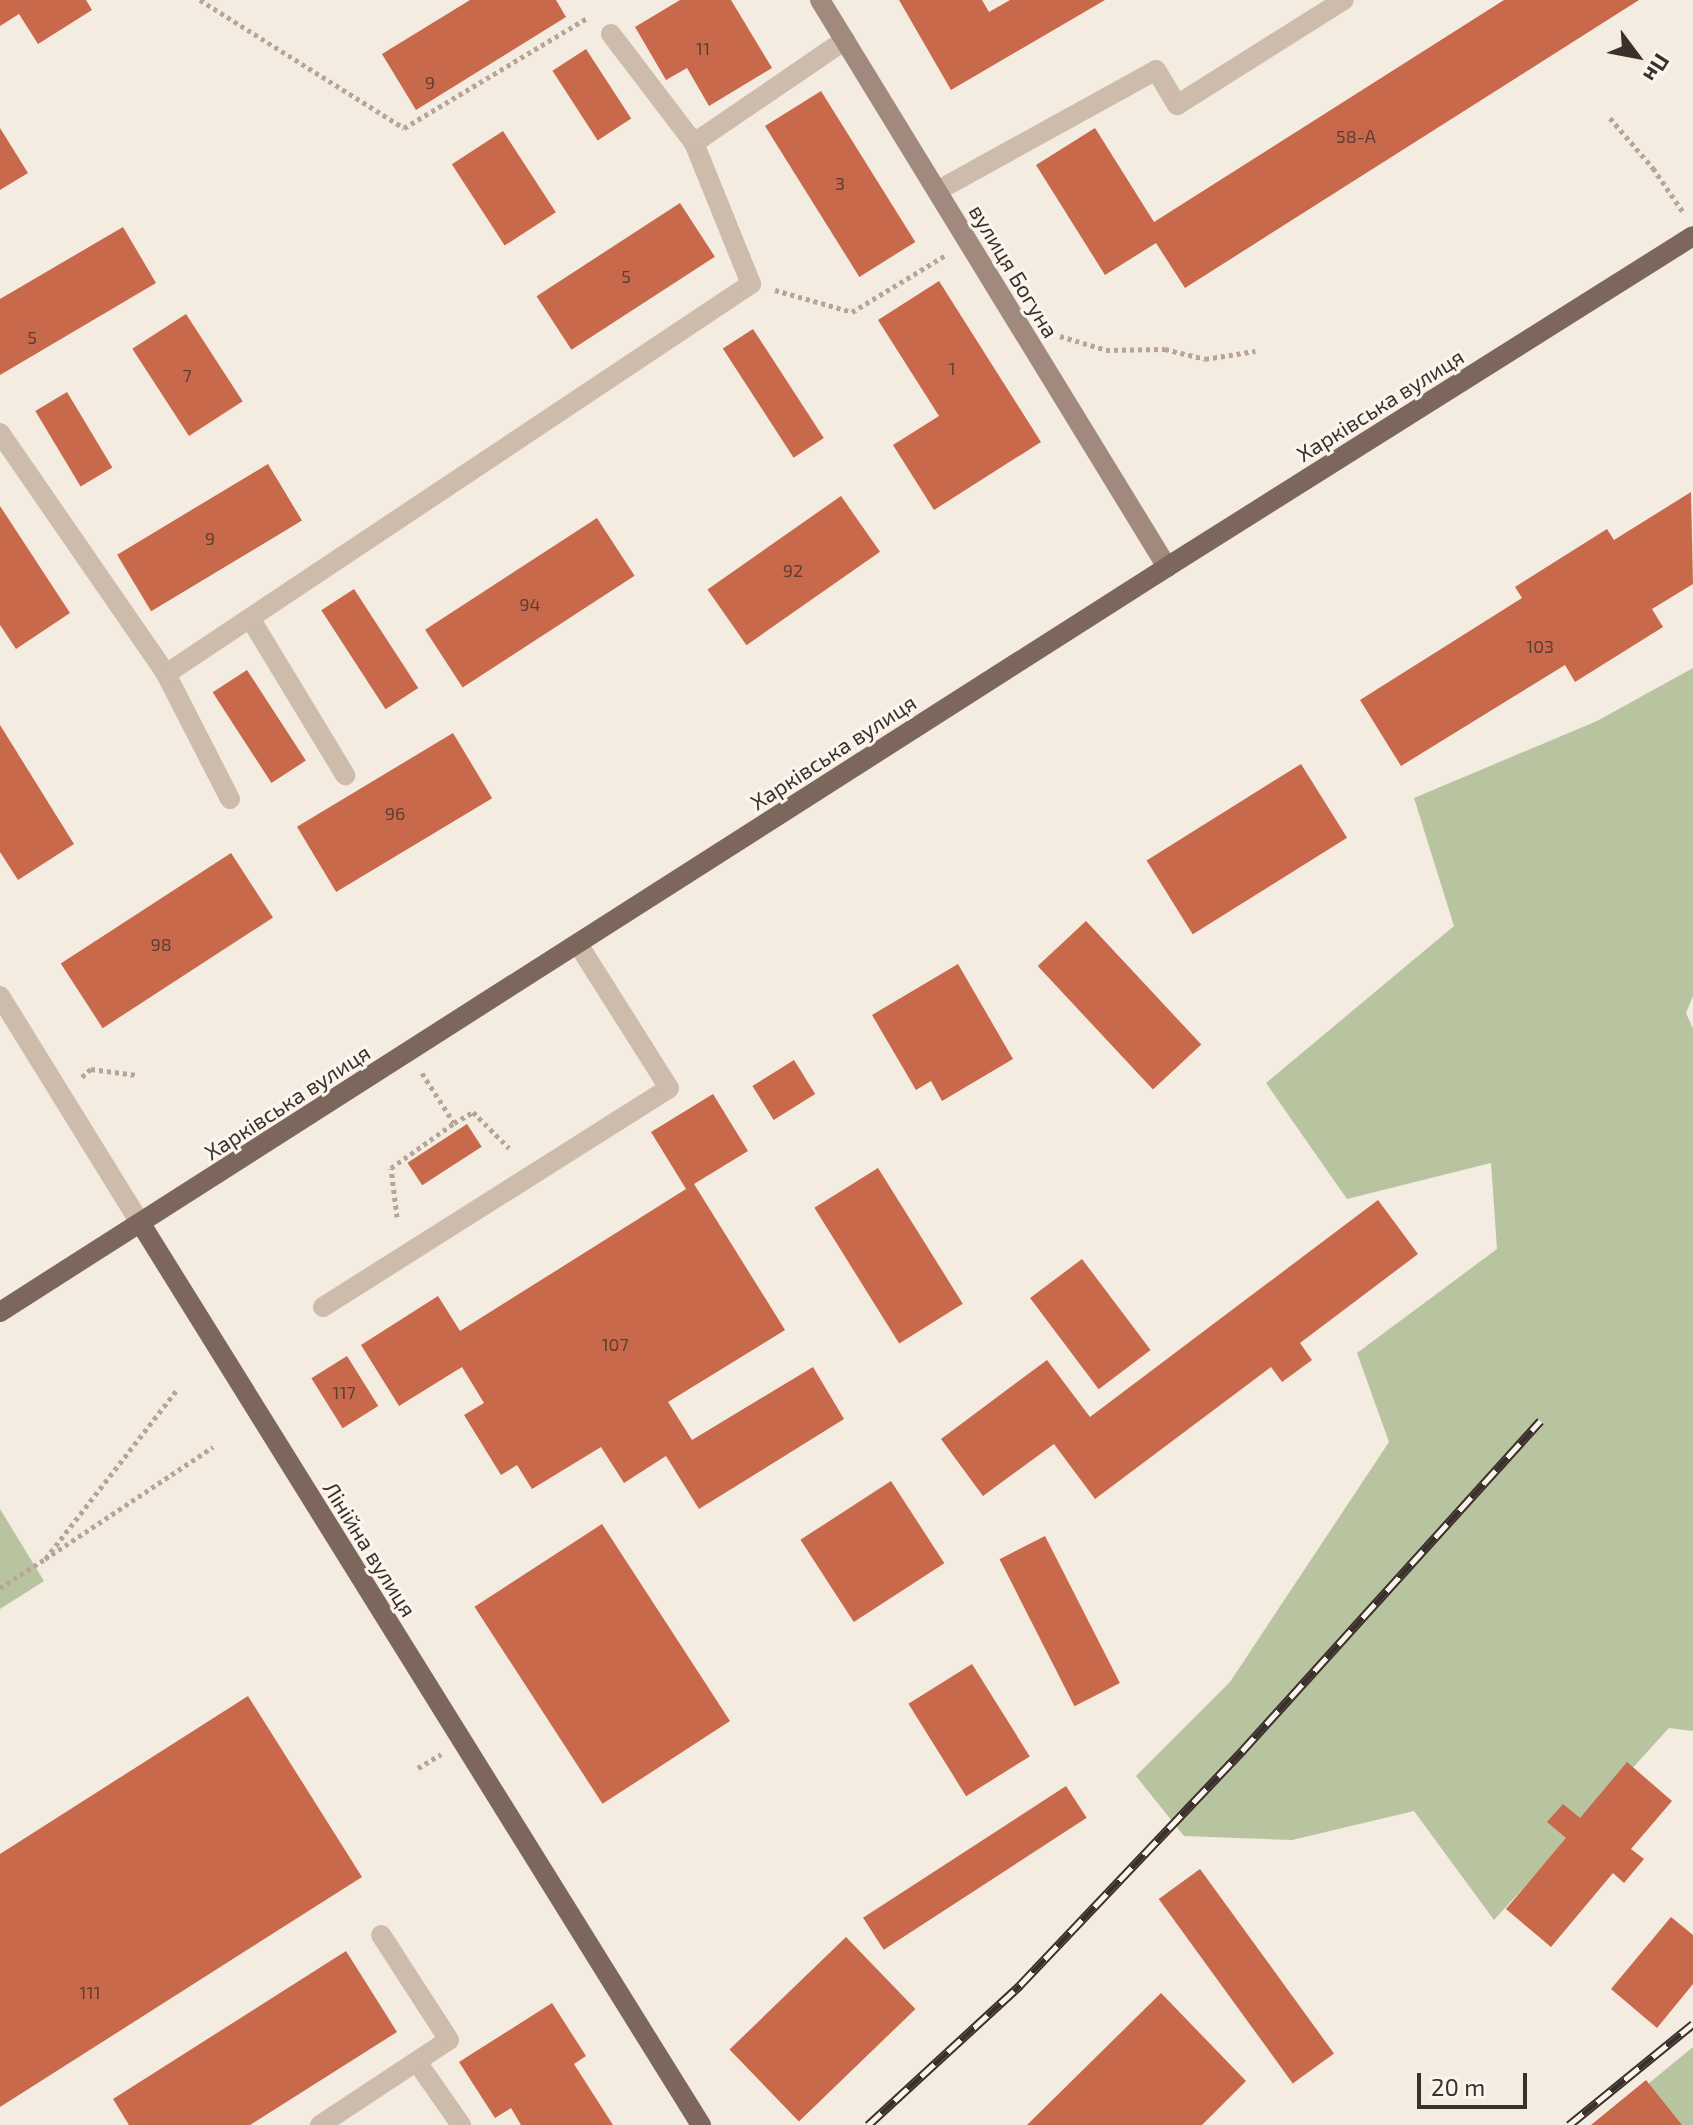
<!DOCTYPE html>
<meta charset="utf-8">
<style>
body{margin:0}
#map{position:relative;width:1693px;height:2125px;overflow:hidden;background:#f4ebe1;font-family:"Exo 2",sans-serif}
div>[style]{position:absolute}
.green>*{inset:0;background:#b8c4a0}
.building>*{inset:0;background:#c8694b;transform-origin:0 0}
.path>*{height:5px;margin-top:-2.5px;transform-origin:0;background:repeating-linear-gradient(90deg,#b9a596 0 4px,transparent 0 8px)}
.service>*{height:20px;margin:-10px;padding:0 10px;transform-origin:10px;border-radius:10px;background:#cdbbac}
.minor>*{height:20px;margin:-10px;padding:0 10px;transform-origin:10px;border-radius:10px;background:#cdbbac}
.secondary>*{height:20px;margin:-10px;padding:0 10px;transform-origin:10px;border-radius:10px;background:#a18a7d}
.primary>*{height:20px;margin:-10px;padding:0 10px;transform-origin:10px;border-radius:10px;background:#7d675c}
.rail>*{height:9px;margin-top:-4.5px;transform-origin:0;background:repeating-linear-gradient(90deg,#fbf5ee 0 18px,#3b302b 0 36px);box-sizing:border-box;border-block:2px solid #3b302b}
span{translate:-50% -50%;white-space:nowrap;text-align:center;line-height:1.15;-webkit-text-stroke:6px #fbf5ee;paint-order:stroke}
.number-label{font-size:18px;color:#5e3e33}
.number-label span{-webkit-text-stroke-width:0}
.street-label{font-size:22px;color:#3b302b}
.north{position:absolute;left:1597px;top:16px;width:80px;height:80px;-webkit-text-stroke:6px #fbf5ee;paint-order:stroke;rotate:122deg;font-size:22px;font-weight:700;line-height:32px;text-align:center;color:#3b302b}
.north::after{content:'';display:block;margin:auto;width:28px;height:36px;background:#3b302b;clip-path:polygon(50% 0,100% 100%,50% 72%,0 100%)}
.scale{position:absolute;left:1417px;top:2073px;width:110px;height:36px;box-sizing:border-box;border:4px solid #3b302b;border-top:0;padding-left:10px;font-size:24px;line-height:28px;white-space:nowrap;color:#3b302b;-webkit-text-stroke:6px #fbf5ee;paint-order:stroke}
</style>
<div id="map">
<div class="green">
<div style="clip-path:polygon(1693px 668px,1693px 996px,1686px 1013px,1693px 1029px,1693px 1731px,1669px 1728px,1494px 1920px,1414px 1811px,1292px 1840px,1184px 1836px,1136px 1776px,1230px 1682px,1389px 1442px,1357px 1353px,1497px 1249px,1491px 1163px,1347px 1199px,1266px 1083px,1454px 926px,1414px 798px,1597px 721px)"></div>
<div style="clip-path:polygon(0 1509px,44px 1581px,0 1609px)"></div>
<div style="clip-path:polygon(1693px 2047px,1693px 2125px,1598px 2125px)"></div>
</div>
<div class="building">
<div style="clip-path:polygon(0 0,86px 0,92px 10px,38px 44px,19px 14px,0 26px)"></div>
<div style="clip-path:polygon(470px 0,556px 0,566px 17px,416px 110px,382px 54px)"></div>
<div style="clip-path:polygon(680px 0,731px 0,772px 68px,709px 106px,687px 68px,666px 80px,635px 27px)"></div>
<div style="clip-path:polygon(899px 0,982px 0,989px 12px,1010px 0,1105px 0,951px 90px)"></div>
<div style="clip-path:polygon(1504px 0,1639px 0,1185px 288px,1156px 243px,1105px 275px,1036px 165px,1095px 128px,1154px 222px)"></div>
<div style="left:586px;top:49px;width:83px;height:40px;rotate:57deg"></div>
<div style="left:821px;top:91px;width:178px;height:66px;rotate:58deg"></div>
<div style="clip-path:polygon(0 128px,28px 173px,0 190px)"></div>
<div style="left:503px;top:131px;width:97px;height:61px;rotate:57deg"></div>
<div style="left:680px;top:203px;width:64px;height:171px;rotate:57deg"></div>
<div style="clip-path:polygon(123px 227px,156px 283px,0 375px,0 299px)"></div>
<div style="clip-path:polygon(939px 281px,1041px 442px,934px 510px,893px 445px,939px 416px,878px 320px)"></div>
<div style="left:186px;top:314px;width:104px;height:64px;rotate:57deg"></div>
<div style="left:753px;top:329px;width:130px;height:36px;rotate:57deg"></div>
<div style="left:67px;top:392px;width:88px;height:37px;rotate:59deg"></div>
<div style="left:268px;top:464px;width:66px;height:176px;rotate:59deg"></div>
<div style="clip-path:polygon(1691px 492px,1693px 584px,1652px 609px,1663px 627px,1575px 682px,1565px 665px,1401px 766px,1360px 700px,1522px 598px,1515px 587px,1607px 529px,1614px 540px)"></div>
<div style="left:841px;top:496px;width:68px;height:163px;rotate:55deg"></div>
<div style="clip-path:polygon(0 506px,70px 613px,16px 649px,0 625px)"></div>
<div style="left:597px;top:518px;width:69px;height:205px;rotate:57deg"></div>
<div style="left:354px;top:589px;width:118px;height:39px;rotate:57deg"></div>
<div style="left:247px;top:670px;width:108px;height:41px;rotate:57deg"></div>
<div style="clip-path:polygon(0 725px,74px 844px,18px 880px,0 852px)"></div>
<div style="left:453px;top:733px;width:76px;height:182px;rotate:59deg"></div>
<div style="left:1301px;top:764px;width:87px;height:182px;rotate:58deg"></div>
<div style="left:231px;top:853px;width:77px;height:203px;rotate:57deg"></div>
<div style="left:1086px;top:921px;width:169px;height:66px;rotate:47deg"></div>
<div style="clip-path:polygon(958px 964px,1013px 1059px,942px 1101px,931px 1081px,916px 1090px,872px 1015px)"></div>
<div style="left:794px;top:1060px;width:40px;height:49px;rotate:58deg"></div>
<div style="clip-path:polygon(713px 1094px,748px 1151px,694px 1184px,785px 1330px,668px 1402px,692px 1440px,813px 1367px,844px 1419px,699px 1509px,666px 1456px,624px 1483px,601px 1447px,532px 1489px,517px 1465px,501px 1475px,464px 1415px,484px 1403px,462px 1367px,399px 1406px,361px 1345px,438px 1296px,460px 1331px,686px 1189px,651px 1132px)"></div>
<div style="left:467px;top:1124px;width:27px;height:71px;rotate:57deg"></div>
<div style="left:878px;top:1168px;width:160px;height:75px;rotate:58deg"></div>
<div style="clip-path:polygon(1378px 1200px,1418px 1254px,1300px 1343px,1312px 1360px,1282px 1382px,1271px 1367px,1095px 1499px,1054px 1444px,983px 1496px,941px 1439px,1047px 1360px,1090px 1417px)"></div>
<div style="left:1082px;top:1259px;width:114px;height:65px;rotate:53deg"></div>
<div style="left:347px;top:1356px;width:59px;height:42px;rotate:58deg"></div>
<div style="left:891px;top:1481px;width:98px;height:108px;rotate:57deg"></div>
<div style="left:602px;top:1524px;width:235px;height:152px;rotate:57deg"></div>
<div style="left:1045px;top:1536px;width:165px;height:51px;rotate:63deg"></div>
<div style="left:972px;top:1664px;width:109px;height:75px;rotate:58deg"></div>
<div style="clip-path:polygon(248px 1696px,362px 1877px,0 2107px,0 1854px)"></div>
<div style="clip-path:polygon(1627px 1762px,1672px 1801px,1631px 1849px,1644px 1859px,1624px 1883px,1613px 1873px,1551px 1947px,1506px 1909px,1566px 1838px,1547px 1822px,1563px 1804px,1580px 1818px)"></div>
<div style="left:1066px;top:1786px;width:38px;height:242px;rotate:57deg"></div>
<div style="left:1200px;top:1869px;width:228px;height:51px;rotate:54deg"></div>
<div style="clip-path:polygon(1671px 1917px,1693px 1935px,1693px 1984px,1657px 2028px,1611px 1989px)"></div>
<div style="left:846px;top:1937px;width:100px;height:162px;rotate:46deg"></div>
<div style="clip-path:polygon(346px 1951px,397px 2032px,250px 2125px,129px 2125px,113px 2099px)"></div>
<div style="clip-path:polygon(1161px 1993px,1246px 2081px,1202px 2125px,1027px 2125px)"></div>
<div style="clip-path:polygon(552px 2003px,586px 2056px,574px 2064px,613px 2125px,521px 2125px,511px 2108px,495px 2118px,459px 2062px)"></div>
<div style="clip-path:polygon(1646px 2080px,1682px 2125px,1591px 2125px)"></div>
</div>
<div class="path">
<div style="left:200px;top:0;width:241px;rotate:32.1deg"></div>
<div style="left:404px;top:128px;width:214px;rotate:-31deg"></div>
<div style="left:1610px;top:118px;width:66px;rotate:49.3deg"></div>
<div style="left:1653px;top:168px;width:53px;rotate:55.7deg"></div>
<div style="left:775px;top:290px;width:80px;rotate:15.9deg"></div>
<div style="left:852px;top:312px;width:108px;rotate:-31.3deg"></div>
<div style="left:1060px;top:336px;width:48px;rotate:16.9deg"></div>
<div style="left:1106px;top:350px;width:59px;rotate:-1deg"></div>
<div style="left:1165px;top:349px;width:41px;rotate:14deg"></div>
<div style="left:1205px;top:359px;width:51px;rotate:-9.1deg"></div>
<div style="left:422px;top:1073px;width:59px;rotate:57.4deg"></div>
<div style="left:82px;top:1077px;width:12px;rotate:-42deg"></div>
<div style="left:91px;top:1069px;width:46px;rotate:7.4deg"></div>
<div style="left:397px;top:1217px;width:49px;rotate:-97deg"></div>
<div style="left:391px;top:1168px;width:77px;rotate:-35.5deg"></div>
<div style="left:454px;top:1123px;width:22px;rotate:-30deg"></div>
<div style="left:473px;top:1112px;width:51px;rotate:45deg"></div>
<div style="left:176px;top:1391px;width:213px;rotate:127.9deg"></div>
<div style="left:45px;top:1559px;width:202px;rotate:-33.7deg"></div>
<div style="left:0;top:1588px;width:54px;rotate:-32.8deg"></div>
<div style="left:418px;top:1768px;width:27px;rotate:-31deg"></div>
</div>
<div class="service">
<div style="left:611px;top:34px;width:137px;rotate:52.7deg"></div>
<div style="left:937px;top:191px;width:250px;rotate:-28.9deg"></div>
<div style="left:1156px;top:70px;width:41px;rotate:59deg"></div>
<div style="left:1177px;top:105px;width:197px;rotate:-32.2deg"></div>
<div style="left:0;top:433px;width:293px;rotate:55.4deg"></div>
<div style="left:250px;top:618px;width:184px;rotate:58.8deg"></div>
<div style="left:230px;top:799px;width:140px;rotate:-117.1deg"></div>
<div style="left:166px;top:674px;width:703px;rotate:-33.69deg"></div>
<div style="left:751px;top:284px;width:152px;rotate:-112deg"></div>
<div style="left:694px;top:143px;width:183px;rotate:-34.3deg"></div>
<div style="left:323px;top:1307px;width:409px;rotate:-32.3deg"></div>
<div style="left:669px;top:1088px;width:170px;rotate:-122.3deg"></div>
<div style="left:417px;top:2062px;width:77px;rotate:55.1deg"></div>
<div style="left:320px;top:2125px;width:154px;rotate:-33.4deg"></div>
<div style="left:449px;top:2040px;width:125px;rotate:-122.9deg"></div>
</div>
<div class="minor">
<div style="left:0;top:996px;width:268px;rotate:58.3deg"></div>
</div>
<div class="secondary">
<div style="left:820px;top:0;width:665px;rotate:58.53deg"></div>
</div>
<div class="primary">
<div style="left:141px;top:1224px;width:1061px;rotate:58.14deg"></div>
<div style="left:0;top:1312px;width:1385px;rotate:-32.55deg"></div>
<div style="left:1167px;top:567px;width:621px;rotate:-32.18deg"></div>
</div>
<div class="rail">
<div style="left:868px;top:2125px;width:207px;rotate:-42.6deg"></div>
<div style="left:1020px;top:1985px;width:323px;rotate:-46.5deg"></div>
<div style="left:1242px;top:1751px;width:445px;rotate:-47.9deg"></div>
<div style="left:1569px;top:2125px;width:160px;rotate:-39.2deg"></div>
</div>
<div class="number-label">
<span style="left:703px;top:48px">11</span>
<span style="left:430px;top:82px">9</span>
<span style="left:1356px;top:136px">58-А</span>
<span style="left:840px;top:183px">3</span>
<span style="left:626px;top:276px">5</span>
<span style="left:32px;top:337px">5</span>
<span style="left:952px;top:368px">1</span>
<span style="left:187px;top:375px">7</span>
<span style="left:210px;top:538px">9</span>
<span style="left:793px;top:570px">92</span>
<span style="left:530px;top:604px">94</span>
<span style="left:1540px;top:646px">103</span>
<span style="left:395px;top:813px">96</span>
<span style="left:161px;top:944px">98</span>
<span style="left:615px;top:1344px">107</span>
<span style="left:344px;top:1392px">117</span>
<span style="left:90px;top:1992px">111</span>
</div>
<div class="street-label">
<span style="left:1014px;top:271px;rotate:59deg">вулиця Богуна</span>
<span style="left:1380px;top:405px;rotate:-32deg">Харківська вулиця</span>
<span style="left:833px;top:752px;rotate:-33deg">Харківська вулиця</span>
<span style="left:287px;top:1102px;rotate:-33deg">Харківська вулиця</span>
<span style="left:370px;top:1549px;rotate:58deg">Лінійна вулиця</span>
</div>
<div class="north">Пн</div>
<div class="scale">20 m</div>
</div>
